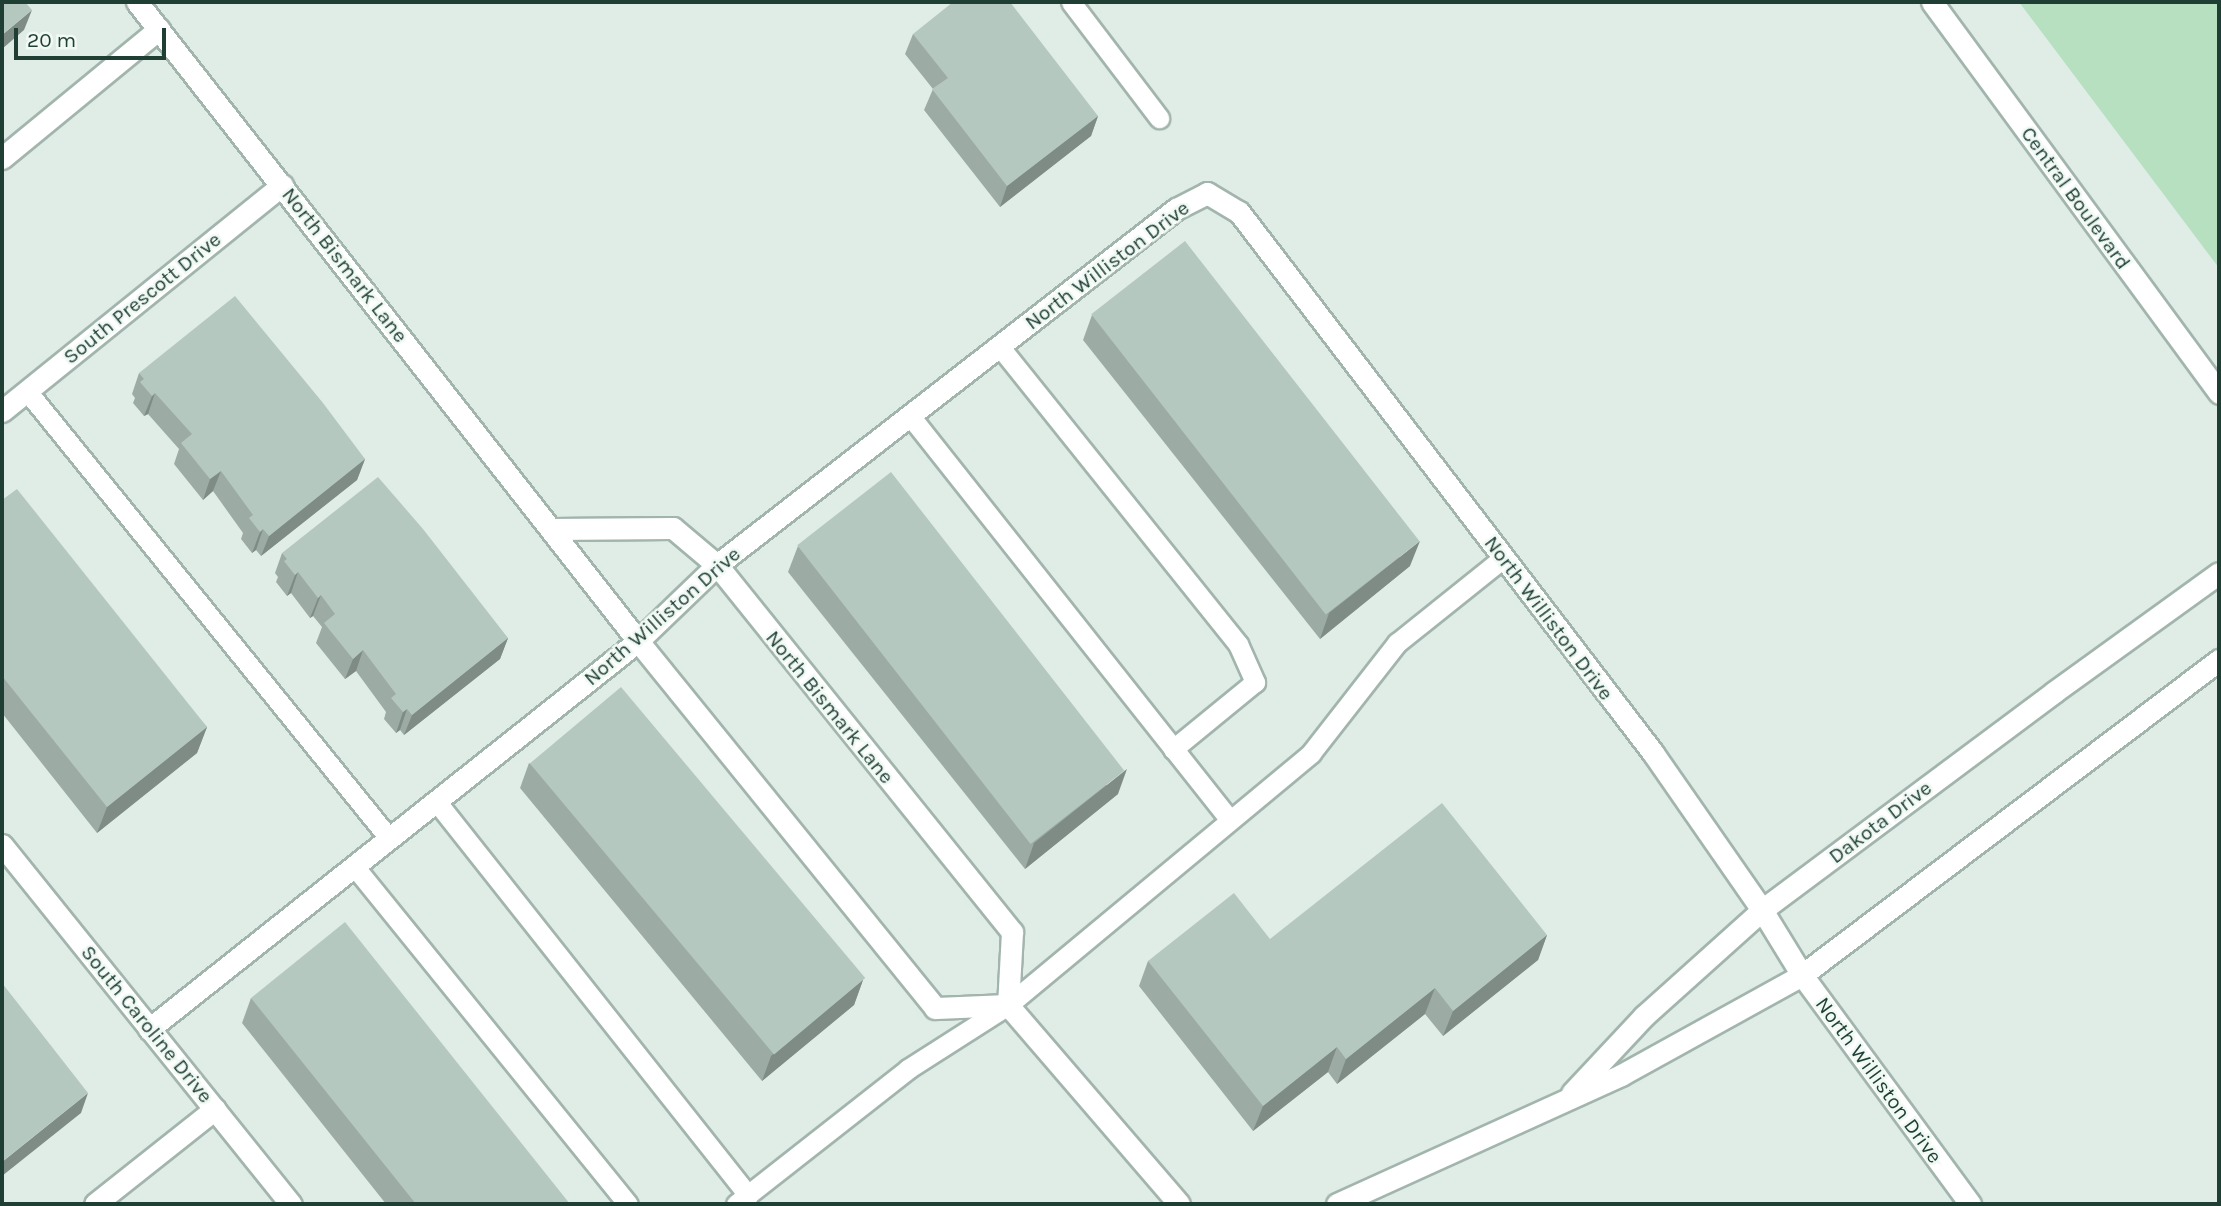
<!DOCTYPE html>
<style>
body{margin:0}
#map{position:relative;width:2221px;height:1206px;overflow:hidden;background:#e0ede6;font-family:Karla,sans-serif}
div>[style]{position:absolute}
.green>*{inset:0;background:#b6e0c0}
.roads{filter:drop-shadow(2px 0 #a2b5ad) drop-shadow(-2px 0 #a2b5ad) drop-shadow(0 2px #a2b5ad) drop-shadow(0 -2px #a2b5ad)}
.lane>*{height:19px;margin:-9.5px;padding:0 9.5px;transform-origin:9.5px;border-radius:9.5px;background:#fff}
.street>*{height:21px;margin:-10.5px;padding:0 10.5px;transform-origin:10.5px;border-radius:10.5px;background:#fff}
.secondary>*{height:21px;margin:-10.5px;padding:0 10.5px;transform-origin:10.5px;border-radius:10.5px;background:#fff}
.wall>*{inset:0;background:#9caca4}
.shaded-wall>*{inset:0;background:#7f8c86}
.building>*{inset:0;background:#b5c8bf;transform-origin:0 0}
span{translate:-50% -50%;white-space:nowrap;text-align:center;line-height:1.15;-webkit-text-stroke:5px #f1f9f4;paint-order:stroke}
.street-label{font-size:21px;color:#1f3f35}
.frame{position:absolute;inset:0;border:4px solid #1f3f35;pointer-events:none}
.scale{position:absolute;left:14px;top:28px;width:152px;height:32px;box-sizing:border-box;border:4px solid #1f3f35;border-top:0;padding-left:9px;font-size:21px;line-height:24px;white-space:nowrap;color:#1f3f35;-webkit-text-stroke:5px #f1f9f4;paint-order:stroke}
</style>
<div id="map">
<div class="green">
<div style="clip-path:polygon(2019px 2px,2219px 2px,2219px 268px)"></div>
</div>
<div class="roads">
<div class="lane">
<div style="left:1071px;top:2px;width:146px;rotate:52.8deg"></div>
<div style="left:1000px;top:347px;width:381px;rotate:51.3deg"></div>
<div style="left:1238px;top:644px;width:42px;rotate:65.9deg"></div>
<div style="left:1255px;top:682px;width:106px;rotate:140.7deg"></div>
<div style="left:27px;top:391px;width:575px;rotate:51deg"></div>
<div style="left:911px;top:417px;width:514px;rotate:51.64deg"></div>
<div style="left:436px;top:801px;width:503px;rotate:51.63deg"></div>
<div style="left:354px;top:866px;width:435px;rotate:51deg"></div>
<div style="left:736px;top:1204px;width:219px;rotate:-38.1deg"></div>
<div style="left:908px;top:1069px;width:119px;rotate:-32.6deg"></div>
<div style="left:1008px;top:1005px;width:394px;rotate:-39.7deg"></div>
<div style="left:1311px;top:753px;width:140px;rotate:-52deg"></div>
<div style="left:1397px;top:643px;width:136px;rotate:-38.7deg"></div>
</div>
<div class="street">
<div style="left:137px;top:2px;width:812px;rotate:51.9deg"></div>
<div style="left:638px;top:641px;width:472px;rotate:51deg"></div>
<div style="left:935px;top:1008px;width:73px;rotate:-2.4deg"></div>
<div style="left:2px;top:158px;width:203px;rotate:-39.4deg"></div>
<div style="left:2px;top:411px;width:360px;rotate:-38.9deg"></div>
<div style="left:551px;top:529px;width:122px;rotate:-0.5deg"></div>
<div style="left:673px;top:528px;width:57px;rotate:40.1deg"></div>
<div style="left:717px;top:565px;width:471px;rotate:51.2deg"></div>
<div style="left:1012px;top:932px;width:73px;rotate:93.1deg"></div>
<div style="left:1008px;top:1005px;width:262px;rotate:49.3deg"></div>
<div style="left:2px;top:845px;width:461px;rotate:51.2deg"></div>
<div style="left:149px;top:1029px;width:624px;rotate:-38.43deg"></div>
<div style="left:638px;top:641px;width:110px;rotate:-43.9deg"></div>
<div style="left:717px;top:565px;width:581px;rotate:-37.8deg"></div>
<div style="left:1176px;top:209px;width:35px;rotate:-27deg"></div>
<div style="left:1207px;top:193px;width:37px;rotate:31deg"></div>
<div style="left:1239px;top:212px;width:681px;rotate:52.57deg"></div>
<div style="left:1653px;top:753px;width:191px;rotate:55.2deg"></div>
<div style="left:1762px;top:910px;width:76px;rotate:58.4deg"></div>
<div style="left:1802px;top:975px;width:284px;rotate:53.7deg"></div>
<div style="left:1572px;top:1093px;width:105px;rotate:-46.9deg"></div>
<div style="left:1644px;top:1016px;width:159px;rotate:-41.9deg"></div>
<div style="left:1762px;top:910px;width:364px;rotate:-36.7deg"></div>
<div style="left:2054px;top:692px;width:203px;rotate:-35.8deg"></div>
<div style="left:95px;top:1204px;width:153px;rotate:-38.4deg"></div>
<div style="left:1337px;top:1204px;width:312px;rotate:-24.4deg"></div>
<div style="left:1621px;top:1075px;width:207px;rotate:-28.9deg"></div>
<div style="left:1802px;top:975px;width:523px;rotate:-37.07deg"></div>
</div>
<div class="secondary">
<div style="left:1932px;top:2px;width:485px;rotate:53.7deg"></div>
</div>
</div>
<div class="wall">
<div style="clip-path:polygon(913px 34px,1098px 116px,1091px 136px,1000px 207px,924px 110px,933px 89px,905px 54px)"></div>
<div style="clip-path:polygon(1092px 315px,1410px 566px,1320px 639px,1083px 340px)"></div>
<div style="clip-path:polygon(139px 373px,365px 459px,357px 480px,261px 556px,256px 550px,252px 553px,241px 539px,243px 533px,213px 491px,203px 500px,174px 464px,179px 449px,148px 414px,144px 416px,133px 403px,135px 398px,132px 394px)"></div>
<div style="clip-path:polygon(2px 500px,207px 727px,197px 753px,97px 833px,2px 713px)"></div>
<div style="clip-path:polygon(798px 546px,1118px 794px,1025px 869px,788px 572px)"></div>
<div style="clip-path:polygon(282px 553px,508px 638px,500px 659px,404px 735px,400px 730px,396px 733px,384px 719px,386px 712px,356px 671px,345px 679px,316px 643px,322px 627px,313px 616px,310px 618px,291px 593px,287px 596px,276px 582px,278px 577px,275px 573px)"></div>
<div style="clip-path:polygon(529px 763px,863px 980px,854px 1005px,762px 1081px,520px 788px)"></div>
<div style="clip-path:polygon(1547px 935px,1538px 960px,1443px 1036px,1425px 1014px,1337px 1084px,1328px 1072px,1253px 1131px,1139px 986px,1148px 961px,1270px 939px)"></div>
<div style="clip-path:polygon(251px 998px,570px 1204px,386px 1204px,242px 1023px)"></div>
</div>
<div class="shaded-wall">
<div style="clip-path:polygon(32px 10px,24px 30px,2px 49px,2px 35px)"></div>
<div style="clip-path:polygon(1098px 116px,1091px 136px,1000px 207px,1007px 186px)"></div>
<div style="clip-path:polygon(155px 393px,148px 414px,144px 416px,152px 396px)"></div>
<div style="clip-path:polygon(365px 459px,357px 480px,261px 556px,269px 536px)"></div>
<div style="clip-path:polygon(221px 471px,213px 491px,203px 500px,210px 479px)"></div>
<div style="clip-path:polygon(263px 529px,256px 550px,252px 553px,260px 532px)"></div>
<div style="clip-path:polygon(1420px 541px,1410px 566px,1320px 639px,1329px 613px)"></div>
<div style="clip-path:polygon(298px 572px,291px 593px,287px 596px,295px 575px)"></div>
<div style="clip-path:polygon(321px 595px,313px 616px,310px 618px,318px 598px)"></div>
<div style="clip-path:polygon(508px 638px,500px 659px,404px 735px,412px 715px)"></div>
<div style="clip-path:polygon(363px 650px,356px 671px,345px 679px,353px 659px)"></div>
<div style="clip-path:polygon(407px 709px,400px 730px,396px 733px,403px 712px)"></div>
<div style="clip-path:polygon(207px 727px,197px 753px,97px 833px,107px 807px)"></div>
<div style="clip-path:polygon(1127px 769px,1118px 794px,1025px 869px,1034px 843px)"></div>
<div style="clip-path:polygon(1547px 935px,1538px 960px,1443px 1036px,1453px 1011px)"></div>
<div style="clip-path:polygon(863px 980px,854px 1005px,762px 1081px,771px 1056px)"></div>
<div style="clip-path:polygon(1435px 988px,1425px 1014px,1337px 1084px,1346px 1059px)"></div>
<div style="clip-path:polygon(1337px 1047px,1328px 1072px,1253px 1131px,1263px 1106px)"></div>
<div style="clip-path:polygon(88px 1093px,81px 1113px,2px 1176px,2px 1162px)"></div>
</div>
<div class="building">
<div style="clip-path:polygon(2px 2px,25px 2px,32px 10px,2px 35px)"></div>
<div style="clip-path:polygon(953px 2px,1010px 2px,1098px 116px,1007px 186px,932px 89px,948px 78px,913px 34px)"></div>
<div style="left:1185px;top:241px;width:381px;height:119px;rotate:52deg"></div>
<div style="clip-path:polygon(235px 296px,323px 403px,365px 459px,269px 536px,263px 529px,260px 532px,249px 518px,253px 515px,221px 471px,210px 479px,181px 443px,192px 434px,155px 393px,152px 396px,140px 382px,144px 379px,139px 373px)"></div>
<div style="left:891px;top:472px;width:379px;height:119px;rotate:52deg"></div>
<div style="clip-path:polygon(378px 477px,423px 529px,508px 638px,412px 715px,407px 709px,403px 712px,391px 698px,396px 694px,363px 650px,353px 659px,324px 623px,335px 614px,321px 595px,318px 598px,298px 572px,295px 575px,284px 561px,287px 559px,282px 553px)"></div>
<div style="clip-path:polygon(17px 489px,207px 727px,107px 807px,2px 676px,2px 500px)"></div>
<div style="left:621px;top:687px;width:380px;height:119px;rotate:50deg"></div>
<div style="clip-path:polygon(1442px 803px,1547px 935px,1453px 1011px,1435px 988px,1346px 1059px,1337px 1047px,1263px 1106px,1148px 961px,1234px 893px,1270px 939px)"></div>
<div style="clip-path:polygon(345px 922px,570px 1204px,416px 1204px,251px 998px)"></div>
<div style="clip-path:polygon(2px 983px,88px 1093px,2px 1162px)"></div>
</div>
<div class="street-label">
<span style="left:2076px;top:198px;rotate:54deg">Central Boulevard</span>
<span style="left:345px;top:265px;rotate:52deg">North Bismark Lane</span>
<span style="left:1107px;top:265px;rotate:-37deg">North Williston Drive</span>
<span style="left:142px;top:298px;rotate:-39deg">South Prescott Drive</span>
<span style="left:662px;top:616px;rotate:-41deg">North Williston Drive</span>
<span style="left:1549px;top:618px;rotate:53deg">North Williston Drive</span>
<span style="left:830px;top:707px;rotate:51deg">North Bismark Lane</span>
<span style="left:1880px;top:822px;rotate:-37deg">Dakota Drive</span>
<span style="left:147px;top:1024px;rotate:51deg">South Caroline Drive</span>
<span style="left:1879px;top:1080px;rotate:54deg">North Williston Drive</span>
</div>
<div class="frame"></div>
<div class="scale">20 m</div>
</div>
